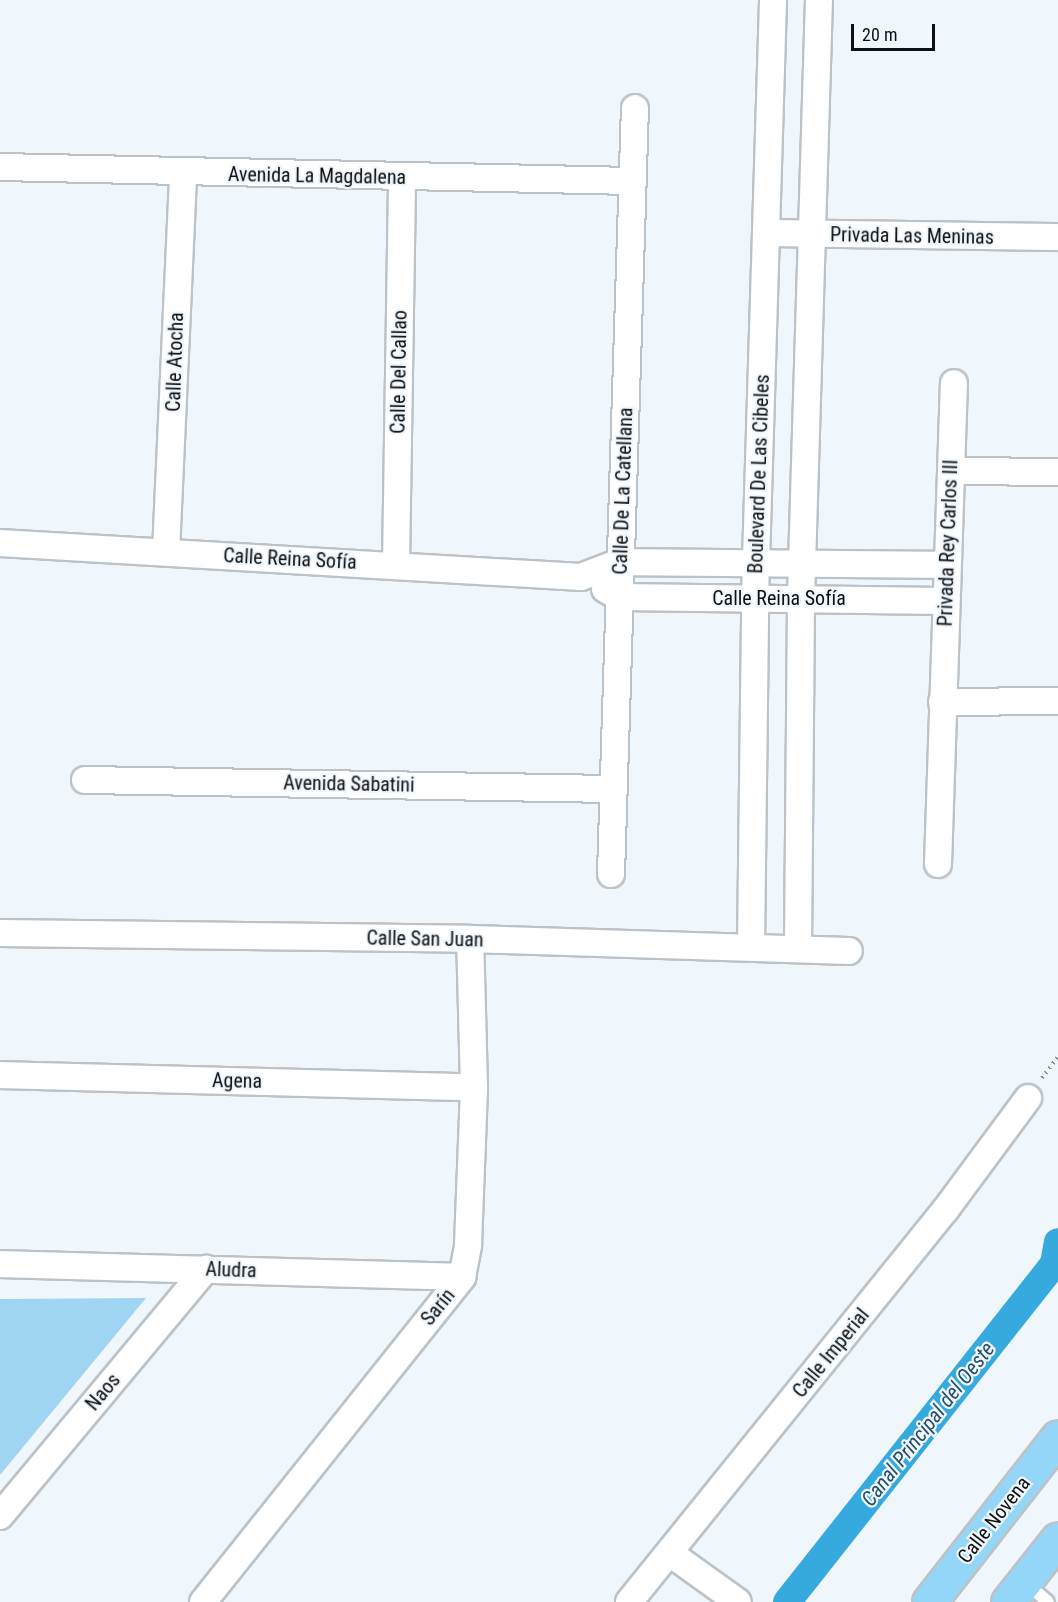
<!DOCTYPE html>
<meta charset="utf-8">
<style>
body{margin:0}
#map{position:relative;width:1058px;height:1602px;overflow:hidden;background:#f0f7fc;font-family:"Roboto Condensed",sans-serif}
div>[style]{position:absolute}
.green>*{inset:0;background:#9fd4f3}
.canal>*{height:28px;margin:-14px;padding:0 14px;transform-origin:14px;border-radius:14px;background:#36a9df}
.path>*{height:4px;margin-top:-2px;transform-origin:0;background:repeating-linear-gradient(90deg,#84888c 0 1.5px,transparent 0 6px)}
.roads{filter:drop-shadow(2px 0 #bcc3c8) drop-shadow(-2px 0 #bcc3c8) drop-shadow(0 2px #bcc3c8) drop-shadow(0 -2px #bcc3c8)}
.service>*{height:12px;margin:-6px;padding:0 6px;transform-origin:6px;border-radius:6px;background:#fff}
.minor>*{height:26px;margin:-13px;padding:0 13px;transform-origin:13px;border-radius:13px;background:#fff}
.primary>*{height:33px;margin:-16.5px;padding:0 16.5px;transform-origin:16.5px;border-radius:16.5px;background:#94d6f7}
span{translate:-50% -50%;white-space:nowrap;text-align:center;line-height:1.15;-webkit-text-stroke:4.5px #f0f7fc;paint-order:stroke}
.street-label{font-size:20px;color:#0d0f11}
.water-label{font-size:21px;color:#224f66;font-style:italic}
.scale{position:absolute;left:851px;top:24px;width:84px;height:27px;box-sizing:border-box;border:3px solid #0d0f11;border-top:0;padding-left:8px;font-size:18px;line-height:21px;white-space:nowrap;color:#0d0f11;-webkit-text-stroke:4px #f0f7fc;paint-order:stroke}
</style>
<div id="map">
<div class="green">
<div style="clip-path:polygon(146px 1298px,0 1475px,0 1299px)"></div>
</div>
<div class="canal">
<div style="left:787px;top:1602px;width:431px;rotate:-51.7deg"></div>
<div style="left:1054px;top:1264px;width:22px;rotate:-80deg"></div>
</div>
<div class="path">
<div style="left:1042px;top:1078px;width:26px;rotate:-53deg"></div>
</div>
<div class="roads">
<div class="service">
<div style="left:1025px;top:1582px;width:30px;rotate:41deg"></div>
</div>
<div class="minor">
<div style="left:0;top:167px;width:633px;rotate:1.27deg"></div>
<div style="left:766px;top:233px;width:292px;rotate:0.8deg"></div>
<div style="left:951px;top:471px;width:107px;rotate:0.5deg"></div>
<div style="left:0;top:543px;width:582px;rotate:3.35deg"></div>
<div style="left:581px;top:577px;width:42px;rotate:-21deg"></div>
<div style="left:620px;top:562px;width:326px;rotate:0.5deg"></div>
<div style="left:166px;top:552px;width:380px;rotate:-87.4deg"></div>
<div style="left:396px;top:565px;width:387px;rotate:-89.1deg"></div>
<div style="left:605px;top:589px;width:16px;rotate:30deg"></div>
<div style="left:619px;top:597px;width:327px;rotate:0.7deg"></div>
<div style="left:942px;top:702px;width:116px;rotate:-0.5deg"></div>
<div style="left:85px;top:780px;width:528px;rotate:0.98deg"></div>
<div style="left:938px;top:864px;width:481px;rotate:-88.1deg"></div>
<div style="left:611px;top:874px;width:766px;rotate:-88.21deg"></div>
<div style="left:0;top:933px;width:470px;rotate:0.7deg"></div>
<div style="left:470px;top:939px;width:379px;rotate:1.8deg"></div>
<div style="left:751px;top:947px;width:386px;rotate:-89.3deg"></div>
<div style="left:756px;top:561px;width:561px;rotate:-88.26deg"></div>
<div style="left:798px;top:947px;width:349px;rotate:-89.5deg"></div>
<div style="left:801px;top:598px;width:598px;rotate:-88.28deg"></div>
<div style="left:0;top:1075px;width:474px;rotate:1.5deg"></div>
<div style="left:0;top:1264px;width:462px;rotate:1.6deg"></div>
<div style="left:0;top:1516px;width:322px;rotate:-50.2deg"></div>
<div style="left:671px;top:1554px;width:82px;rotate:35.6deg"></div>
<div style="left:203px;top:1602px;width:416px;rotate:-51.4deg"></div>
<div style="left:462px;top:1277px;width:33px;rotate:-79deg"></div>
<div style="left:468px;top:1245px;width:158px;rotate:-87.8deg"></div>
<div style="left:474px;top:1087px;width:148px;rotate:-91.5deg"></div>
<div style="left:629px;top:1602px;width:505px;rotate:-51.11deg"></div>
<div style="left:946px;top:1209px;width:138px;rotate:-53.5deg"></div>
</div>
<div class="primary">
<div style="left:929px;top:1602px;width:209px;rotate:-52deg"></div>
<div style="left:1008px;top:1602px;width:80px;rotate:-51.6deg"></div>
</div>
</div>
<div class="street-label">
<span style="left:317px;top:176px;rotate:1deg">Avenida La Magdalena</span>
<span style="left:912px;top:236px;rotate:1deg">Privada Las Meninas</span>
<span style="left:175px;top:362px;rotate:-88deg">Calle Atocha</span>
<span style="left:399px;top:372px;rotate:-89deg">Calle Del Callao</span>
<span style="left:759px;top:474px;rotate:-88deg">Boulevard De Las Cibeles</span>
<span style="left:623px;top:491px;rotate:-88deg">Calle De La Catellana</span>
<span style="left:948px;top:543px;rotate:-88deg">Privada Rey Carlos III</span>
<span style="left:290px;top:559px;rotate:3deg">Calle Reina Sofía</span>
<span style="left:779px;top:598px">Calle Reina Sofía</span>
<span style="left:349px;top:784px;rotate:1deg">Avenida Sabatini</span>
<span style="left:425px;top:939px;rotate:1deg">Calle San Juan</span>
<span style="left:237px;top:1081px;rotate:1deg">Agena</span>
<span style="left:231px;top:1270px;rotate:2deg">Aludra</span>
<span style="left:438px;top:1307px;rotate:-51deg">Sarín</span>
<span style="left:831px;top:1353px;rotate:-51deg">Calle Imperial</span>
<span style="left:103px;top:1392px;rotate:-50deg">Naos</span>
<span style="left:994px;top:1520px;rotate:-52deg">Calle Novena</span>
</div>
<div class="water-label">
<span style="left:928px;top:1424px;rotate:-52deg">Canal Principal del Oeste</span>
</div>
<div class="scale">20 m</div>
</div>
